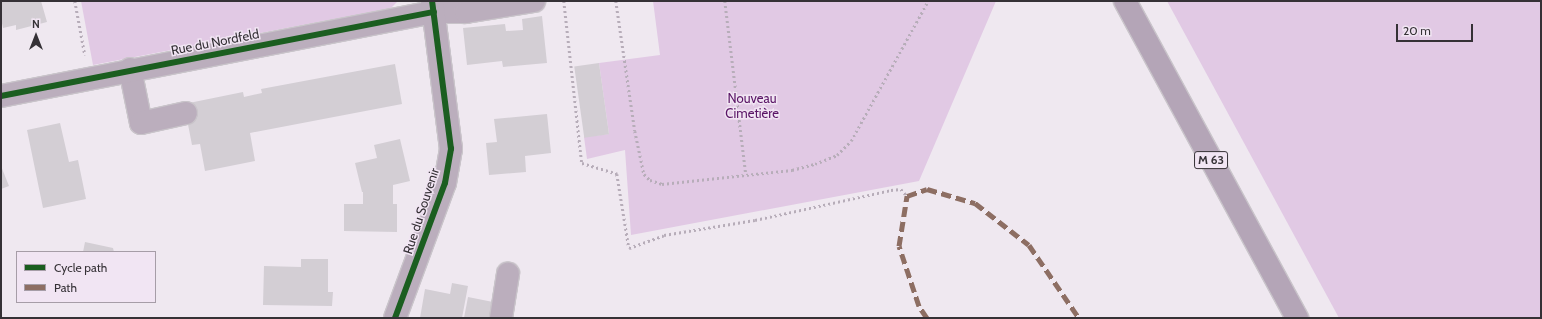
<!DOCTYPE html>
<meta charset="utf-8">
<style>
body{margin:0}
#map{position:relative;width:1542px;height:319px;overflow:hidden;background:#efe8f0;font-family:Cabin,sans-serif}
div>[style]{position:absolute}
.green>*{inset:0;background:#e1c9e4}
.building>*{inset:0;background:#d3ced4;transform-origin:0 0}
.path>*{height:2.5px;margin-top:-1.25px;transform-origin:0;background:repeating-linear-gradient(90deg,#b7adb9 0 2px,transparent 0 5px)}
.roads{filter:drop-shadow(1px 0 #c9c4ca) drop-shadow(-1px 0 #c9c4ca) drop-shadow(0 1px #c9c4ca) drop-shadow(0 -1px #c9c4ca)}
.minor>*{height:22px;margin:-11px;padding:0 11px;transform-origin:11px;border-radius:11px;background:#bbaebd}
.major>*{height:22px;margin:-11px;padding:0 11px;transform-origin:11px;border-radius:11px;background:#b4a5b7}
.quiet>*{height:5px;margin-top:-2.5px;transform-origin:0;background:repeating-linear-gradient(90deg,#8d6e63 0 10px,transparent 0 15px)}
.cycleway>*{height:6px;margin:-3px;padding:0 3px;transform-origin:3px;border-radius:3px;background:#1b5e20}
span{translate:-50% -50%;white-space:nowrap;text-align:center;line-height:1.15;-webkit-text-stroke:3px #f1e5f3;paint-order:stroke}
.shield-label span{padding:1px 3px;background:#f1e5f3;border:1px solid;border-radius:3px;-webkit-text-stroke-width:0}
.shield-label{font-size:12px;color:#353136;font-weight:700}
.street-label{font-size:13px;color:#353136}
.park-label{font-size:13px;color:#5a1566}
.frame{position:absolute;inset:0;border:2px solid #353136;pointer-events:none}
.legend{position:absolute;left:16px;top:251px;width:140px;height:52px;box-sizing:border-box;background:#f1e5f3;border:1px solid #a69da7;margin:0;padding:5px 7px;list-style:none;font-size:12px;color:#353136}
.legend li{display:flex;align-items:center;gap:8px;height:20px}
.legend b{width:20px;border:1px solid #a69da7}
.north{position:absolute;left:16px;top:16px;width:40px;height:40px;-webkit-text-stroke:3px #f1e5f3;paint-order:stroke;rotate:0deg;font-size:11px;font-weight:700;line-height:16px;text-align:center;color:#353136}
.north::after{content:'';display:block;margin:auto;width:14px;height:18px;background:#353136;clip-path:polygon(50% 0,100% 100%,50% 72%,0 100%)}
.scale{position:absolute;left:1396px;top:24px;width:77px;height:18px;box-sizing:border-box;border:2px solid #353136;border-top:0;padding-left:5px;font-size:12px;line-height:14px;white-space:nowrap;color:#353136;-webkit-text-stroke:3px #f1e5f3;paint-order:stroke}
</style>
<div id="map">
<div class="green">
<div style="clip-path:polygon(81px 1px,398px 1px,391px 8px,93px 65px)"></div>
<div style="clip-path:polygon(653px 1px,996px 1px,919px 181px,631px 235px,625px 150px,587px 159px,584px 137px,609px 134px,599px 63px,660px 55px)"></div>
<div style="clip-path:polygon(1167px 1px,1541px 1px,1541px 318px,1339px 318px)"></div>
</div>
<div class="building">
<div style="clip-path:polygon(1px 1px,41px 1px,47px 22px,16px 30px,16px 25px,3px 28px,1px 19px)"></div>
<div style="clip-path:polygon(542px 16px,547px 63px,503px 67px,502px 61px,467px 65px,463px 28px,505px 24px,506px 31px,523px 30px,522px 19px)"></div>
<div style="left:599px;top:63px;width:72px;height:25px;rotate:82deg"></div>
<div style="clip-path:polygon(395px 64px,402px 104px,250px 133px,255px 161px,205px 171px,200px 144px,192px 145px,184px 104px,243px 92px,244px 97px,262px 93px,261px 89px)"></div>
<div style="clip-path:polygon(547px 114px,551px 153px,525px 156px,526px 172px,489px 175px,486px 143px,497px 142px,494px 119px)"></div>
<div style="clip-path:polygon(60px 123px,69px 162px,78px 160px,86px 199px,43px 208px,27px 130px)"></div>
<div style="clip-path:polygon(400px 139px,410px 181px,393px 185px,393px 204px,397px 204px,397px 232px,344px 231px,344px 204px,363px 204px,363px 192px,362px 192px,355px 163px,377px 158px,374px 145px)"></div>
<div style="clip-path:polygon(1px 166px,9px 186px,1px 189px)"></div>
<div style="clip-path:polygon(85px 242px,113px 248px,114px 252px,83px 252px)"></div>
<div style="clip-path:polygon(301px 259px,328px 259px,328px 292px,333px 292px,332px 306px,263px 305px,264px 266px,301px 267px)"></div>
<div style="clip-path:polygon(452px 283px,468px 286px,462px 318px,420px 318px,425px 289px,450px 294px)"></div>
<div style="clip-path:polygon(468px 297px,493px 302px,490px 318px,464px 318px)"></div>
</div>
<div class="path">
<div style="left:75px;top:1px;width:55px;rotate:79.5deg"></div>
<div style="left:564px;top:1px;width:163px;rotate:83.7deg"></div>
<div style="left:582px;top:163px;width:37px;rotate:17deg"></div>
<div style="left:617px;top:174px;width:75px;rotate:80.8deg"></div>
<div style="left:629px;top:248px;width:37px;rotate:-20deg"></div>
<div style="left:664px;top:235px;width:92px;rotate:-9.4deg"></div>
<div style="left:755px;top:220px;width:139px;rotate:-12.4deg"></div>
<div style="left:891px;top:190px;width:10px;rotate:-6deg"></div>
<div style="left:901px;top:189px;width:9px;rotate:49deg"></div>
<div style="left:616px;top:1px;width:131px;rotate:81.7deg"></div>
<div style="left:635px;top:131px;width:44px;rotate:78.2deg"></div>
<div style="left:644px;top:174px;width:8px;rotate:45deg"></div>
<div style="left:650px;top:180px;width:13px;rotate:18deg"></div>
<div style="left:662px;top:184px;width:131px;rotate:-6.1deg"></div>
<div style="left:792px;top:170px;width:24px;rotate:-15deg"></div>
<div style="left:815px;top:164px;width:24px;rotate:-22deg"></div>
<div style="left:837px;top:155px;width:20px;rotate:-45deg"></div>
<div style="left:851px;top:141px;width:160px;rotate:-61.2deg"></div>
<div style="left:725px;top:1px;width:175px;rotate:83.1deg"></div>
</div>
<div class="roads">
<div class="minor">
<div style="left:130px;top:69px;width:55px;rotate:78.5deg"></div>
<div style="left:141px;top:123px;width:46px;rotate:-12.5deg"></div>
<div style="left:1px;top:96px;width:441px;rotate:-11deg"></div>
<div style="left:434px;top:12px;width:32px"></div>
<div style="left:466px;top:12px;width:69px;rotate:-9.2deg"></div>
<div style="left:395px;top:318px;width:144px;rotate:-69.7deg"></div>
<div style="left:445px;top:183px;width:35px;rotate:-80deg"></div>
<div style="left:451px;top:149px;width:149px;rotate:-97.3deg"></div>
<div style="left:501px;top:318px;width:45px;rotate:-81deg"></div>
</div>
<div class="major">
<div style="left:1125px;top:1px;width:361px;rotate:61.5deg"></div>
</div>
</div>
<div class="quiet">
<div style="left:927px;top:318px;width:14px;rotate:-124deg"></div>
<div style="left:919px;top:306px;width:63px;rotate:-108.4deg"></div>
<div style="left:899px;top:246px;width:51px;rotate:-80.9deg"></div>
<div style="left:907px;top:196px;width:21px;rotate:-19deg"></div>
<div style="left:927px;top:189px;width:50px;rotate:16.3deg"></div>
<div style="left:975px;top:203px;width:68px;rotate:37.9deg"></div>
<div style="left:1029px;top:245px;width:88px;rotate:55.6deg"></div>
</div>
<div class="cycleway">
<div style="left:1px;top:96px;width:441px;rotate:-11deg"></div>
<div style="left:395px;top:318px;width:144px;rotate:-69.7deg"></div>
<div style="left:445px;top:183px;width:35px;rotate:-80deg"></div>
<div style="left:451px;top:149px;width:149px;rotate:-97.3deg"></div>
</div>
<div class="shield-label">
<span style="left:1211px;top:160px">M 63</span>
</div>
<div class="street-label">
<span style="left:215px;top:42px;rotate:-11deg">Rue du Nordfeld</span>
<span style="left:421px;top:211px;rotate:-72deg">Rue du Souvenir</span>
</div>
<div class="park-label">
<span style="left:752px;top:106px">Nouveau<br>Cimetière</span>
</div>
<div class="frame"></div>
<ul class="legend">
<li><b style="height:5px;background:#1b5e20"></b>Cycle path</li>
<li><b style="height:5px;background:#8d6e63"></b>Path</li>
</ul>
<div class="north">N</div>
<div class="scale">20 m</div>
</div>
